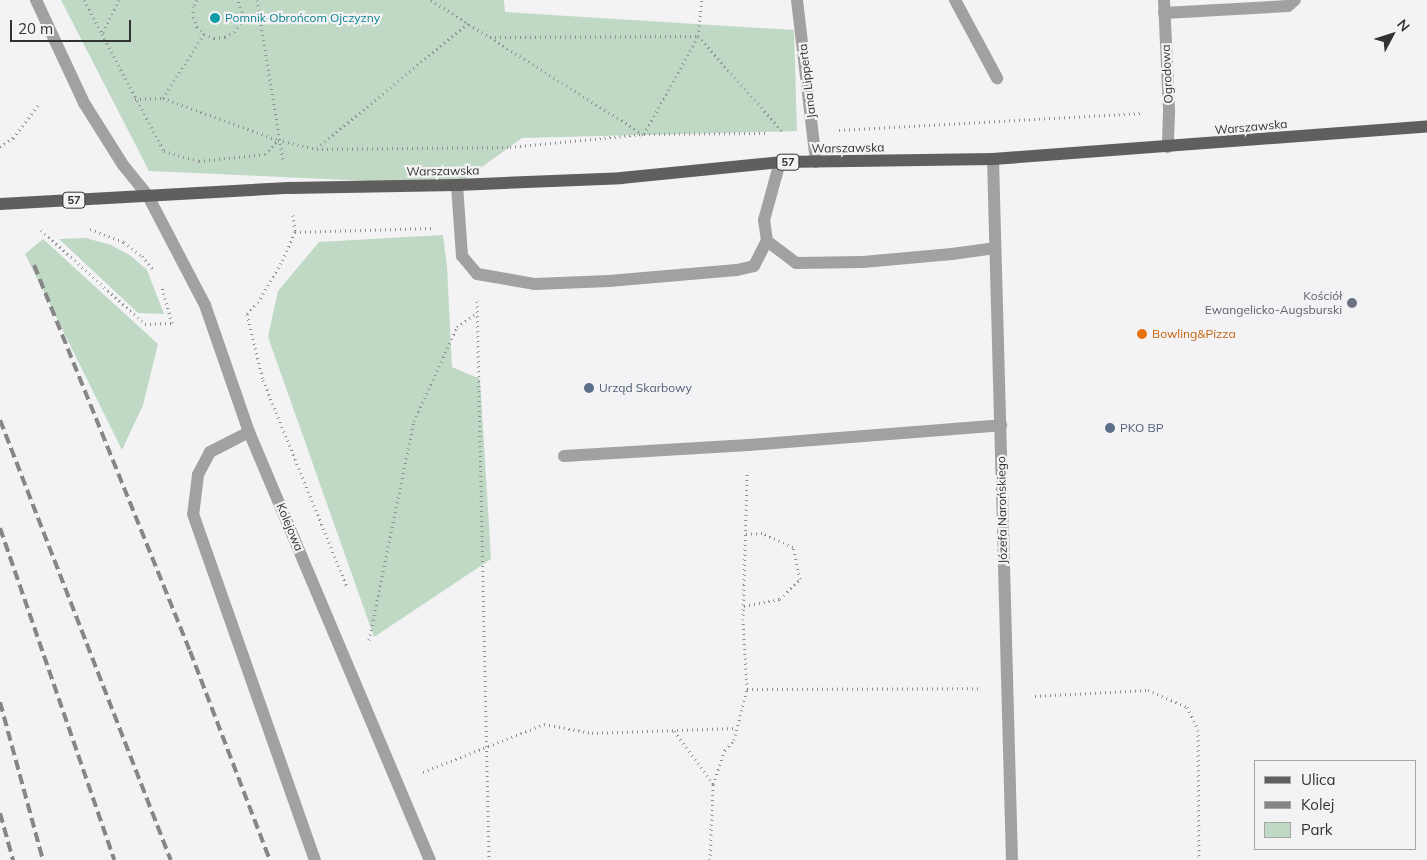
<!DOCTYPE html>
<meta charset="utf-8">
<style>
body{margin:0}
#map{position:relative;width:1427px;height:860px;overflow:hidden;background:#f3f3f5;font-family:Mulish,sans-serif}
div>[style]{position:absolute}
.green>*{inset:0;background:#bfd9c4}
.path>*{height:3px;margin-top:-1.5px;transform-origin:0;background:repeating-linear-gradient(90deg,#8f8f91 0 1px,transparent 0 5px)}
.service>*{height:12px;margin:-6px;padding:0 6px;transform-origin:6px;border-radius:6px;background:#a2a1a1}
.minor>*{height:12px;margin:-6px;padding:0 6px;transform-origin:6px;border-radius:6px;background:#a2a1a1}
.tertiary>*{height:12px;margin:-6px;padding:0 6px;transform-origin:6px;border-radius:6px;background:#a2a1a1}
.primary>*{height:12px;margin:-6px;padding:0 6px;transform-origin:6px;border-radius:6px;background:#615f5e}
.rail>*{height:4px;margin-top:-2px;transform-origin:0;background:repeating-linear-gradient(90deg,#868687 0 10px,transparent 0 15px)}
.dots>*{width:14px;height:14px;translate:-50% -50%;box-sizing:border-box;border:2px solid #f3f3f5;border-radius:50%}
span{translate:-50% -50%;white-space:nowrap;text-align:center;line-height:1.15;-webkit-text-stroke:4.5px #f3f3f5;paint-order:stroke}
.shield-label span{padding:1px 4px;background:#f3f3f5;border:1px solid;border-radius:4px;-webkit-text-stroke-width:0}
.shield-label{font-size:11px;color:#323233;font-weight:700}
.culture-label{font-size:12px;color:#0d838f}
.left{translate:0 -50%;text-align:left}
.street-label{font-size:12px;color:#323233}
.worship-label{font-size:12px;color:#5b616d}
.right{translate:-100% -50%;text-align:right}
.food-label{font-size:12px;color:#c56008}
.service-label{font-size:12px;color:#4e5e75}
.legend{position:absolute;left:1254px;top:760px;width:162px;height:90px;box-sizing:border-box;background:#f3f3f5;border:1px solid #a6a6a7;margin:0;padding:6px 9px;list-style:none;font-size:15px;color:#323233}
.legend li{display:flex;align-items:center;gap:10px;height:25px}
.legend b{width:25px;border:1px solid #a6a6a7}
.north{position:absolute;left:1367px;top:10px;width:50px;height:50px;-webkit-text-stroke:4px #f3f3f5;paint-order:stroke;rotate:50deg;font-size:14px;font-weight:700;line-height:20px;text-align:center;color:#323233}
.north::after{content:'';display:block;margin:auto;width:18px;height:22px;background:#323233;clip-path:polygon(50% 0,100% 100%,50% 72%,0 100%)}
.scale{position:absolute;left:10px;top:20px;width:121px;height:22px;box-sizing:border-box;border:2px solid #323233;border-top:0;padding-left:6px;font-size:15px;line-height:18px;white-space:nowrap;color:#323233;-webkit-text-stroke:4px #f3f3f5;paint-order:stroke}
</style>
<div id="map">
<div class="green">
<div style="clip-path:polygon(61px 0,504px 0,505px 12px,794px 30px,797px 131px,522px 138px,457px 185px,149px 171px)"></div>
<div style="clip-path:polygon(443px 235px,447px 267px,452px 367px,480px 379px,491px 559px,374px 637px,268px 337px,278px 291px,319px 242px)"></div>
<div style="clip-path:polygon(86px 238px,111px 245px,131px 256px,147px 270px,164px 314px,138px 313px,59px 239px)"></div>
<div style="clip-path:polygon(43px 239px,158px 344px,143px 405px,122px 450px,25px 254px)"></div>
</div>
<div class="path">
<div style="left:84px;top:0;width:38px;rotate:62deg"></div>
<div style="left:119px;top:0;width:38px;rotate:117deg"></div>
<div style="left:102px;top:34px;width:132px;rotate:62.1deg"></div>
<div style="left:164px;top:151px;width:36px;rotate:16deg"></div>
<div style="left:199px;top:161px;width:66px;rotate:-6.1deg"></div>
<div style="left:265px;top:154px;width:19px;rotate:-47deg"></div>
<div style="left:278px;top:140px;width:40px;rotate:13deg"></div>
<div style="left:317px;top:149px;width:193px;rotate:-0.6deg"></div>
<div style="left:510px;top:147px;width:135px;rotate:-5.5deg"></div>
<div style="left:644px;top:134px;width:122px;rotate:-0.5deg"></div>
<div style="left:197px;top:0;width:8px;rotate:120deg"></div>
<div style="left:193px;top:7px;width:10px;rotate:90deg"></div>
<div style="left:193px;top:17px;width:11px;rotate:68deg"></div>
<div style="left:197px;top:27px;width:10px;rotate:45deg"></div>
<div style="left:204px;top:34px;width:11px;rotate:22deg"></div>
<div style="left:214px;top:38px;width:11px;rotate:-5deg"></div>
<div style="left:225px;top:37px;width:10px;rotate:-29deg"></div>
<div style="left:234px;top:32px;width:12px;rotate:-55deg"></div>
<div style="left:241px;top:22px;width:10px;rotate:-84deg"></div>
<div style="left:242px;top:12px;width:13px;rotate:-108deg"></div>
<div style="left:257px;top:0;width:162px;rotate:80.8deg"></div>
<div style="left:431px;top:0;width:251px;rotate:32.3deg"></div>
<div style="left:490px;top:37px;width:208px;rotate:-0.3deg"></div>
<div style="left:698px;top:36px;width:128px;rotate:48.5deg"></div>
<div style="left:163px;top:98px;width:76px;rotate:-57.4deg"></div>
<div style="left:135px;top:99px;width:28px;rotate:-2deg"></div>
<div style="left:163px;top:98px;width:122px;rotate:20.1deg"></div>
<div style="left:839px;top:130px;width:304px;rotate:-3.2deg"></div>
<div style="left:644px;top:134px;width:112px;rotate:-61.1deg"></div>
<div style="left:698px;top:36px;width:36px;rotate:-84deg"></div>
<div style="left:0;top:147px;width:16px;rotate:-35deg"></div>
<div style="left:13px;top:138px;width:41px;rotate:-52.9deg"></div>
<div style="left:317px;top:148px;width:196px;rotate:-39.6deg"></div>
<div style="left:293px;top:215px;width:17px;rotate:83deg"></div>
<div style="left:295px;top:232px;width:34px;rotate:114deg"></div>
<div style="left:281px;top:263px;width:45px;rotate:120.5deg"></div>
<div style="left:258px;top:302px;width:16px;rotate:133deg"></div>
<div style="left:247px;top:314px;width:68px;rotate:76.4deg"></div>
<div style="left:263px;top:380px;width:223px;rotate:67.9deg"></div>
<div style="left:90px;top:229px;width:36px;rotate:21deg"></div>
<div style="left:124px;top:242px;width:23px;rotate:38deg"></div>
<div style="left:142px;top:256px;width:19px;rotate:51deg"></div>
<div style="left:41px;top:230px;width:140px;rotate:42.1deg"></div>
<div style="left:145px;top:324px;width:27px;rotate:-2deg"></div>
<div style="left:172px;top:323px;width:36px;rotate:-106deg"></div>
<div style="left:295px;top:232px;width:137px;rotate:-1.7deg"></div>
<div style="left:477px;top:301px;width:559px;rotate:88.77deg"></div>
<div style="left:744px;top:606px;width:37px;rotate:-11deg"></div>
<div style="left:780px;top:599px;width:28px;rotate:-45deg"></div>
<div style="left:800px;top:579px;width:33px;rotate:-102deg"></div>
<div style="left:793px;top:547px;width:34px;rotate:-156deg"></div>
<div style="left:762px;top:533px;width:17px;rotate:177deg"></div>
<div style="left:369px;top:640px;width:224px;rotate:-78.4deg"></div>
<div style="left:414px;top:421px;width:103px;rotate:-65.4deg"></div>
<div style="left:457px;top:327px;width:24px;rotate:-35deg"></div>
<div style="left:747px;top:689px;width:232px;rotate:-0.2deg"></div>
<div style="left:1035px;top:696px;width:113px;rotate:-3deg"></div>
<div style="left:1148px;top:690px;width:43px;rotate:23.6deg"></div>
<div style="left:1187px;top:707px;width:25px;rotate:64deg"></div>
<div style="left:1198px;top:730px;width:130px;rotate:89.6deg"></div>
<div style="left:674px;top:731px;width:66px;rotate:53.7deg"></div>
<div style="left:423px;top:772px;width:130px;rotate:-21.6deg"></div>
<div style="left:544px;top:724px;width:49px;rotate:10.6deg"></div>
<div style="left:592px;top:733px;width:144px;rotate:-2deg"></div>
<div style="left:710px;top:860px;width:76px;rotate:-87.7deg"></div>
<div style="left:713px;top:784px;width:36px;rotate:-71deg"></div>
<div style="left:725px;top:750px;width:13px;rotate:-48deg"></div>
<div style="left:734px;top:740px;width:53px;rotate:-75.7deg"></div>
<div style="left:747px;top:689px;width:69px;rotate:-93.3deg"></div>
<div style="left:743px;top:620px;width:147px;rotate:-88.4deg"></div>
</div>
<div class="service">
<div style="left:955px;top:0;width:89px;rotate:61.7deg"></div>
<div style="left:1164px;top:13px;width:124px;rotate:-3.2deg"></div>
<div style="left:1288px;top:6px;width:9px;rotate:-41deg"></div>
<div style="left:457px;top:185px;width:71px;rotate:86deg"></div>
<div style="left:462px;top:256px;width:23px;rotate:50deg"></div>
<div style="left:477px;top:274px;width:59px;rotate:9.8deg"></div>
<div style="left:535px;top:284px;width:74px;rotate:-2.3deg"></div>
<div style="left:609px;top:281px;width:128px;rotate:-4.9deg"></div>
<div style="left:737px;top:270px;width:17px;rotate:-13deg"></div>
<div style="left:754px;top:266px;width:28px;rotate:-63deg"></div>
<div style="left:767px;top:241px;width:21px;rotate:-98deg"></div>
<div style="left:764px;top:220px;width:60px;rotate:-74.6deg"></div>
<div style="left:767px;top:241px;width:36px;rotate:37deg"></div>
<div style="left:796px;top:263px;width:67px;rotate:-0.9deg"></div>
<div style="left:863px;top:262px;width:89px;rotate:-5.1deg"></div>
<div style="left:952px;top:254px;width:43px;rotate:-7.9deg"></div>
<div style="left:249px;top:432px;width:44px;rotate:152.9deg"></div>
<div style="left:210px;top:452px;width:26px;rotate:118deg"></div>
<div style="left:198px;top:475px;width:39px;rotate:97deg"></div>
<div style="left:193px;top:514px;width:367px;rotate:70.6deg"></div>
<div style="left:564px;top:456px;width:185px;rotate:-3.4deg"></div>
<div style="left:749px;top:445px;width:253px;rotate:-4.5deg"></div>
</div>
<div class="minor">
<div style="left:797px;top:0;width:163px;rotate:83.3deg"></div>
<div style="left:1164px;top:0;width:112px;rotate:87.4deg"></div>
<div style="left:1169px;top:112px;width:35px;rotate:92deg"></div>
<div style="left:993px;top:159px;width:701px;rotate:88.45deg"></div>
</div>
<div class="tertiary">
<div style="left:36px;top:0;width:114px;rotate:65deg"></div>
<div style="left:84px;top:103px;width:73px;rotate:57.8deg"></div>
<div style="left:123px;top:165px;width:40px;rotate:51deg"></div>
<div style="left:148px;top:196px;width:123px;rotate:62.4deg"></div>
<div style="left:205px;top:305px;width:134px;rotate:70.9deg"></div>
<div style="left:249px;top:432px;width:465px;rotate:67.1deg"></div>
</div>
<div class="primary">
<div style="left:0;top:204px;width:289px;rotate:-3.2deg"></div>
<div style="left:289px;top:188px;width:168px;rotate:-1deg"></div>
<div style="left:457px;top:185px;width:164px;rotate:-2.4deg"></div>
<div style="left:621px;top:178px;width:160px;rotate:-5.7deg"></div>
<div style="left:780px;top:162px;width:213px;rotate:-0.8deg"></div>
<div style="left:993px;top:159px;width:435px;rotate:-4.3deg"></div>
</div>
<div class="rail">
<div style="left:34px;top:265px;width:416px;rotate:68deg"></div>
<div style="left:190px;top:651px;width:224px;rotate:69.1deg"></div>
<div style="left:0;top:420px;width:472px;rotate:68.8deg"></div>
<div style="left:0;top:528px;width:351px;rotate:71deg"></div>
<div style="left:0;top:702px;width:164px;rotate:74.8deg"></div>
<div style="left:0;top:813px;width:49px;rotate:74.5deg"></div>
</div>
<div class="dots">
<div style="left:215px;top:18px;background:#0f9aa8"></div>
<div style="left:1352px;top:303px;background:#6b7280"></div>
<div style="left:1142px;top:334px;background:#e8710a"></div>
<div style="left:589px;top:388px;background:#5c6f8a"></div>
<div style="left:1110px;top:428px;background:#5c6f8a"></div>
</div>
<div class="shield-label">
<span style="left:788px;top:162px">57</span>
<span style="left:74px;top:200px">57</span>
</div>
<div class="culture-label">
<span class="left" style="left:225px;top:18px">Pomnik Obrońcom Ojczyzny</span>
</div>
<div class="street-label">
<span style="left:1167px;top:74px;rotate:-93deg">Ogrodowa</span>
<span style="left:807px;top:81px;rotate:-97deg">Jana Lipperta</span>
<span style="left:1251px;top:127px;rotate:-5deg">Warszawska</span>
<span style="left:848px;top:148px;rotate:-1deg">Warszawska</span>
<span style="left:443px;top:171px;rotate:-1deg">Warszawska</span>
<span style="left:1002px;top:510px;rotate:-91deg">Józefa Narońskiego</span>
<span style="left:290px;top:527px;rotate:67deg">Kolejowa</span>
</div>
<div class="worship-label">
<span class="right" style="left:1342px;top:303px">Kościół<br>Ewangelicko-Augsburski</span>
</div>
<div class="food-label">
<span class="left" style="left:1152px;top:334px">Bowling&amp;Pizza</span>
</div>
<div class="service-label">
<span class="left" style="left:599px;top:388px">Urząd Skarbowy</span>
<span class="left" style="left:1120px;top:428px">PKO BP</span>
</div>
<ul class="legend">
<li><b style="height:6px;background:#615f5e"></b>Ulica</li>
<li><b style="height:6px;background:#868687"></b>Kolej</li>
<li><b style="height:14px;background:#bfd9c4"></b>Park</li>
</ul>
<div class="north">N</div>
<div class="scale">20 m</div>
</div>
